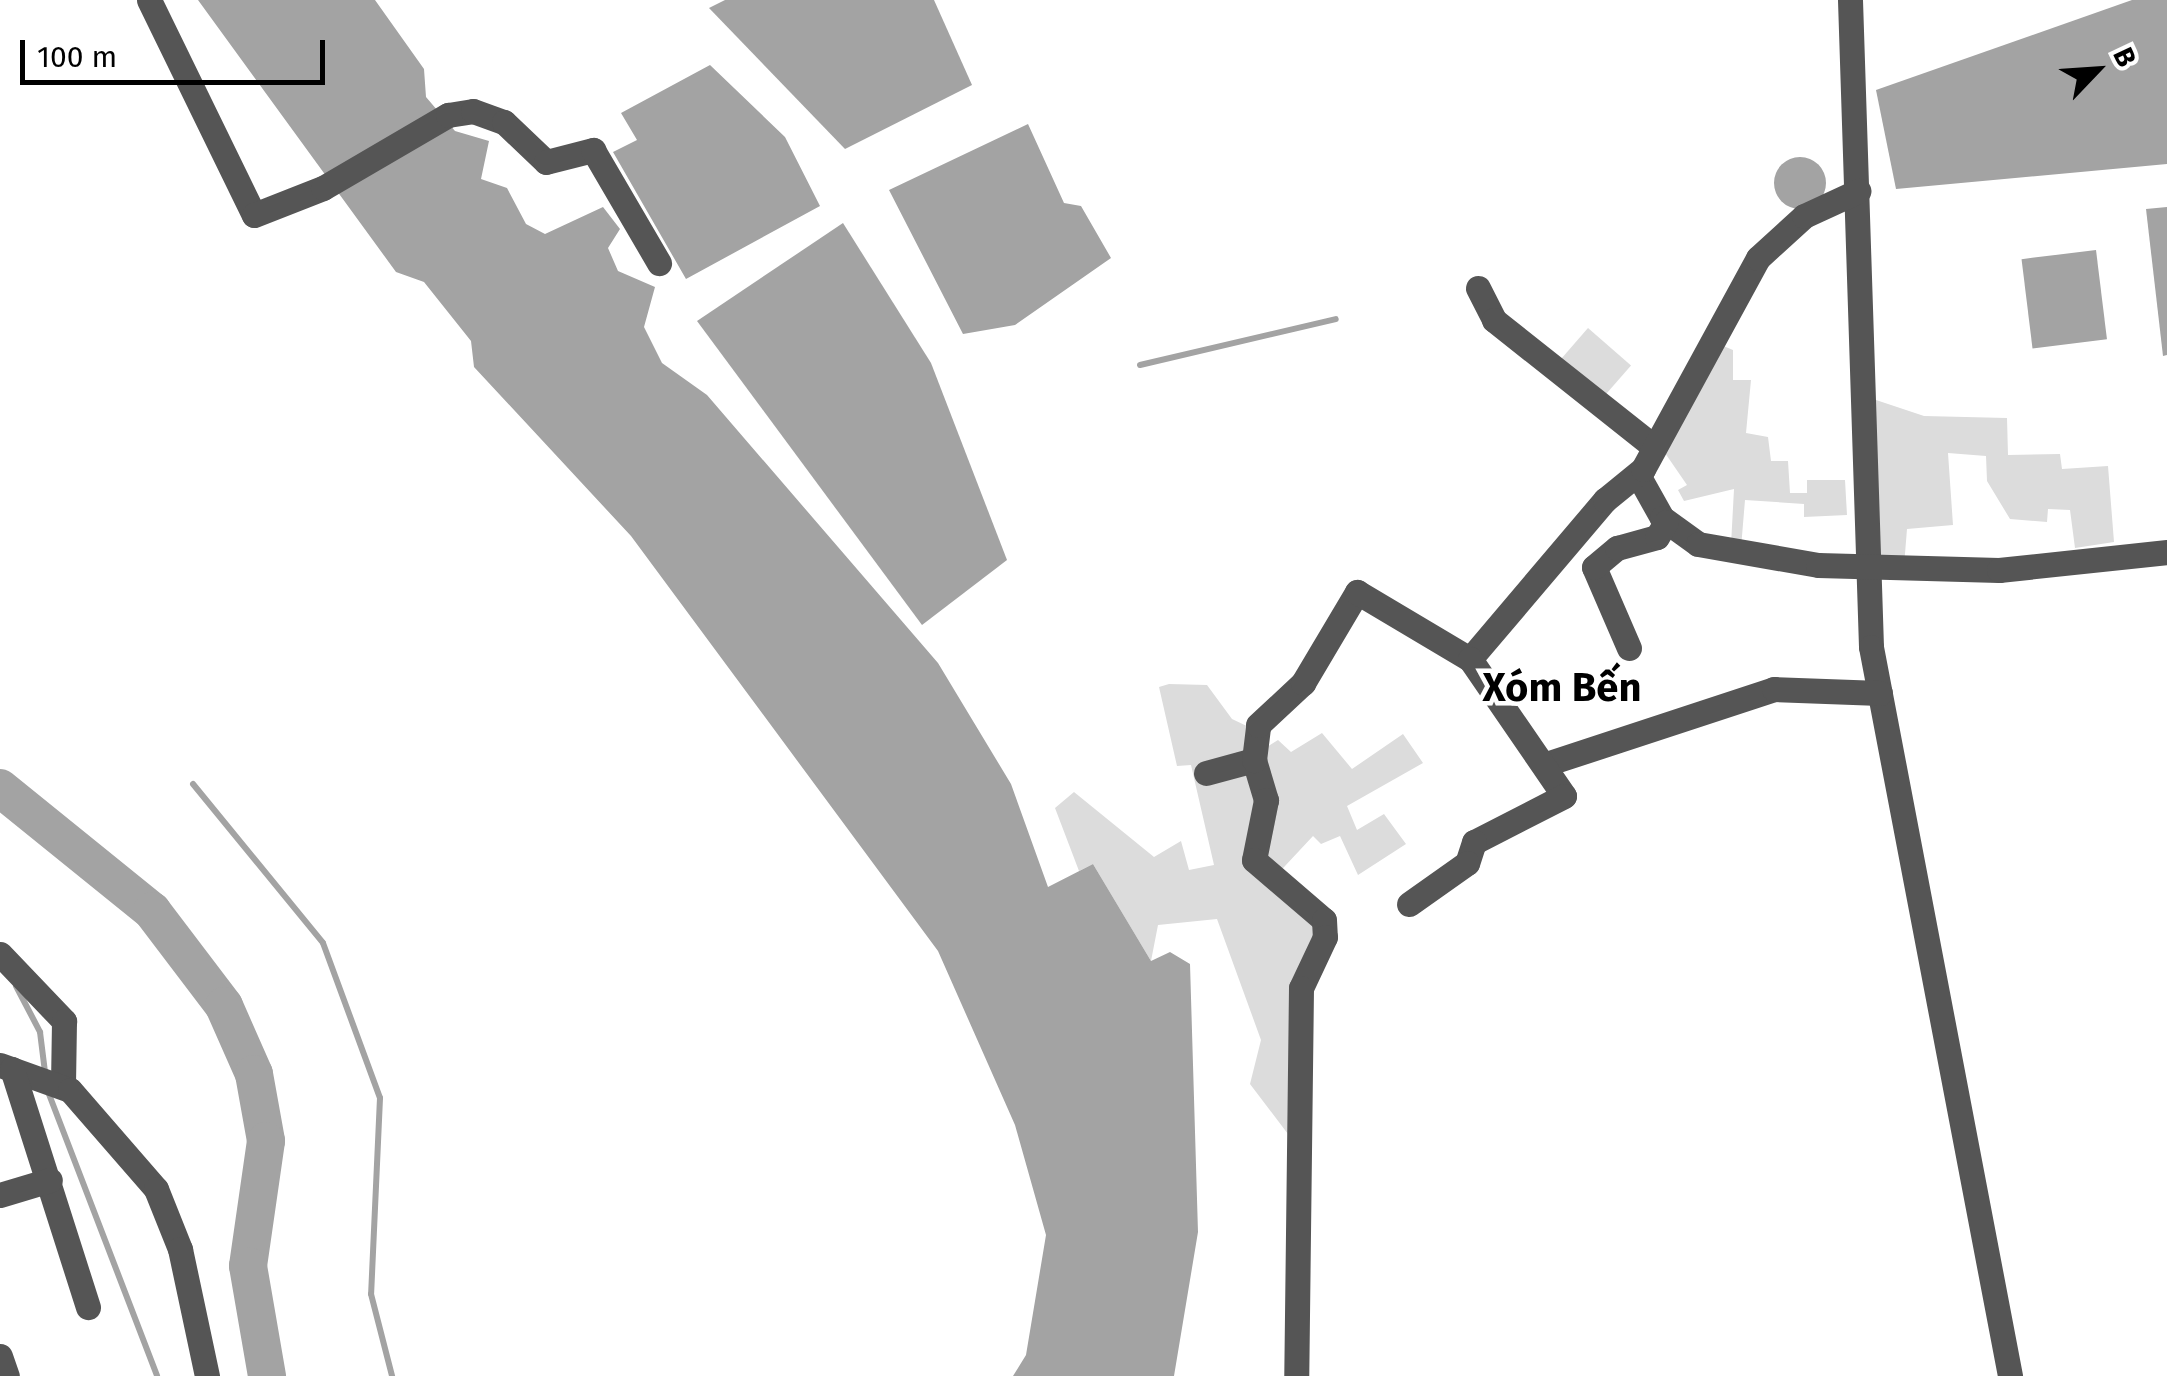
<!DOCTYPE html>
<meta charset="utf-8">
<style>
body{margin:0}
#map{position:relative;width:2167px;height:1376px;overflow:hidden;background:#fff;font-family:"Fira Sans",sans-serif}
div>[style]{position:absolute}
.green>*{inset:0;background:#dcdcdc;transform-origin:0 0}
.water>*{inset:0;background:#a3a3a3;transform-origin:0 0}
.round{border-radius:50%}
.stream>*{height:6px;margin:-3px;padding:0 3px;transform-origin:3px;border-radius:3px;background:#a3a3a3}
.river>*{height:38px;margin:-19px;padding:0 19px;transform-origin:19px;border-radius:19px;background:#a3a3a3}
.minor>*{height:25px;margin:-12.5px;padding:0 12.5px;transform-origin:12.5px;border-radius:12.5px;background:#555}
span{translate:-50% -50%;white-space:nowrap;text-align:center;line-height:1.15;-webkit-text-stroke:9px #fff;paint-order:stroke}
.quarter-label{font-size:40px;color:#000;font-weight:700}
.north{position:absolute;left:2047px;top:20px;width:100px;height:100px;-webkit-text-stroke:8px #fff;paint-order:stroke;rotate:65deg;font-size:28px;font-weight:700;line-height:40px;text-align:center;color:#000}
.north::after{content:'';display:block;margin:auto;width:35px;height:45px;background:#000;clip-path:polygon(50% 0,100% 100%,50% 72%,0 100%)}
.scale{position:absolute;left:20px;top:40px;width:305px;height:45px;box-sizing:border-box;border:5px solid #000;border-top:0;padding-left:12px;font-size:30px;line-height:35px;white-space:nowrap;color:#000;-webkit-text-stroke:8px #fff;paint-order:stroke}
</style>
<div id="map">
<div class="green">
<div style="left:1588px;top:328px;width:57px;height:48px;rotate:41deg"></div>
<div style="clip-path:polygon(1721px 345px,1733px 350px,1733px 380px,1751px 380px,1746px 433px,1768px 437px,1771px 461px,1788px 461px,1790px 493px,1807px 493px,1807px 480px,1845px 480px,1847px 515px,1804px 517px,1804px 504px,1745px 500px,1741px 548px,1731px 545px,1734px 489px,1684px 501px,1678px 490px,1687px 485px,1665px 453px)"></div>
<div style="clip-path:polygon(1873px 399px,1924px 416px,2007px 418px,2008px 455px,2060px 454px,2062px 469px,2108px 466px,2114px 542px,2075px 548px,2070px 510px,2048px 509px,2047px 522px,2010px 519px,1987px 481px,1986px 456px,1948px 453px,1953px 525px,1907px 529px,1904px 566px,1880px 563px)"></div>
<div style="clip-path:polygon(1169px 684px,1207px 685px,1232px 719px,1251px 728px,1259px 752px,1278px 740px,1291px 752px,1322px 733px,1352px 769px,1403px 734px,1423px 763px,1347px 806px,1357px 830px,1384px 814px,1406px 844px,1358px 875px,1340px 836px,1321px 844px,1313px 836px,1271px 881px,1319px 922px,1304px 970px,1294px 1142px,1250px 1084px,1261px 1040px,1217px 919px,1158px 925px,1151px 961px,1093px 864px,1079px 871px,1055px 808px,1074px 792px,1154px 857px,1181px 841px,1189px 870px,1214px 865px,1191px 765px,1177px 766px,1159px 687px)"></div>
</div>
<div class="water">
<div style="clip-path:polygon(198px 0,375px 0,424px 69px,426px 97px,455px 131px,489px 141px,481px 179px,507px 188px,526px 224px,545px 234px,603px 207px,620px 229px,608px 248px,618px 271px,655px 287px,644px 327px,662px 363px,707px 395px,938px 663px,1011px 784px,1048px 887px,1093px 864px,1151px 961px,1170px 952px,1190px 964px,1198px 1232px,1174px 1376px,1013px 1376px,1026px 1355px,1046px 1235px,1015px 1125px,938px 951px,631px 536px,474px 367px,471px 341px,424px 282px,396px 272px)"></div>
<div style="clip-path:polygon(725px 0,934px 0,972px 85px,845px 149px,709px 8px)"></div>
<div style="clip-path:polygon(2132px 0,2167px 0,2167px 164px,1896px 189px,1876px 90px)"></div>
<div style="clip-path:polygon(710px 65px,785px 137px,820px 206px,686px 279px,613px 152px,637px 140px,621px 113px)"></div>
<div style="clip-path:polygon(1028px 124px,1064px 203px,1081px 206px,1111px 258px,1015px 325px,963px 334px,889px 190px)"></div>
<div class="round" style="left:1774px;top:157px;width:52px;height:52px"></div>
<div style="clip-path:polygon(2167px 207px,2167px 355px,2163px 356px,2146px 209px)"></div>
<div style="clip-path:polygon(843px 223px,931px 363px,1007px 560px,922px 625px,697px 321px)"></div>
<div style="left:2096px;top:250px;width:90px;height:75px;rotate:83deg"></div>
</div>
<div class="stream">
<div style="left:1140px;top:365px;width:201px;rotate:-13.2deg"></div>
<div style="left:193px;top:784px;width:205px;rotate:50.7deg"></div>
<div style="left:323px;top:943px;width:165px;rotate:69.8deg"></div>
<div style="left:380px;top:1098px;width:196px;rotate:92.6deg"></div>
<div style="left:371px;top:1294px;width:85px;rotate:75.6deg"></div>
<div style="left:16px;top:986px;width:52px;rotate:62.4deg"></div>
<div style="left:40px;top:1032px;width:40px;rotate:82.9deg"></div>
<div style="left:47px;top:1089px;width:307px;rotate:69deg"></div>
</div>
<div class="river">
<div style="left:0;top:788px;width:196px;rotate:39deg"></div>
<div style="left:152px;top:911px;width:119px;rotate:52.8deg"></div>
<div style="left:224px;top:1006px;width:74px;rotate:66.2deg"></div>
<div style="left:254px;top:1074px;width:68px;rotate:79.8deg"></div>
<div style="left:266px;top:1141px;width:126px;rotate:98.2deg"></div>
<div style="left:248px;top:1266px;width:112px;rotate:80.2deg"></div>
</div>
<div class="minor">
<div style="left:149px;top:0;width:239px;rotate:64deg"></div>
<div style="left:254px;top:215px;width:74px;rotate:-21.4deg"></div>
<div style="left:323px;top:188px;width:145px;rotate:-30.3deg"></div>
<div style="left:448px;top:115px;width:25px;rotate:-9deg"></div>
<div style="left:473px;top:111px;width:33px;rotate:20deg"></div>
<div style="left:504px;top:122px;width:58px;rotate:43.6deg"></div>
<div style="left:546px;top:162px;width:49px;rotate:-14.3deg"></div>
<div style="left:593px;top:150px;width:131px;rotate:59.7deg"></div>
<div style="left:1850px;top:0;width:647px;rotate:88.14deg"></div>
<div style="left:1871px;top:647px;width:742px;rotate:79.2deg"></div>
<div style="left:1478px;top:288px;width:36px;rotate:63deg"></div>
<div style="left:1494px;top:320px;width:203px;rotate:38.4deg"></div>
<div style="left:1638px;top:475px;width:49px;rotate:60.8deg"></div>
<div style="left:1662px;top:518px;width:44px;rotate:35.8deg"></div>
<div style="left:1698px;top:544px;width:122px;rotate:9.9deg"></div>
<div style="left:1818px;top:565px;width:181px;rotate:1.6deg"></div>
<div style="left:1999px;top:570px;width:169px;rotate:-6.1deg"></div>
<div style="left:1629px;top:648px;width:88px;rotate:-113.4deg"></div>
<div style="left:1594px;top:567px;width:30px;rotate:-40deg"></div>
<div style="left:1617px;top:548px;width:41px;rotate:-15.4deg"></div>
<div style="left:1657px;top:537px;width:17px;rotate:-59deg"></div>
<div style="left:1470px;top:659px;width:209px;rotate:-49.7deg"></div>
<div style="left:1605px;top:500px;width:49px;rotate:-39.2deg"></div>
<div style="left:1643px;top:469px;width:240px;rotate:-61.4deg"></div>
<div style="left:1758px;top:258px;width:62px;rotate:-42.4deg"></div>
<div style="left:1804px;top:216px;width:60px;rotate:-24.8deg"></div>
<div style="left:1254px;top:760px;width:42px;rotate:73.3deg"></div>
<div style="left:1266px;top:800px;width:61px;rotate:101.3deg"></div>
<div style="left:1254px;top:860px;width:92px;rotate:40.6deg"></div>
<div style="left:1324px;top:920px;width:17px;rotate:87deg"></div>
<div style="left:1325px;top:937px;width:56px;rotate:115.2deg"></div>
<div style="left:1301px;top:988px;width:388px;rotate:90.7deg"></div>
<div style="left:1546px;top:764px;width:240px;rotate:-18.2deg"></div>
<div style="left:1774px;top:689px;width:106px;rotate:2.2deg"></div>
<div style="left:1206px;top:773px;width:50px;rotate:-15.2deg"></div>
<div style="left:1254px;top:760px;width:35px;rotate:-83deg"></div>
<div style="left:1258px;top:725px;width:62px;rotate:-43deg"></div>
<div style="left:1303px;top:683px;width:106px;rotate:-59.3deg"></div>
<div style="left:1357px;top:592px;width:131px;rotate:30.7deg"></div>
<div style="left:1470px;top:659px;width:166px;rotate:55.5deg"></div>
<div style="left:1564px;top:796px;width:101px;rotate:152.9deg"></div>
<div style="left:1474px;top:842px;width:22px;rotate:108deg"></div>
<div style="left:1467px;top:863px;width:71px;rotate:144.7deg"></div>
<div style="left:0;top:954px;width:93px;rotate:46.3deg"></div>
<div style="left:64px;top:1021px;width:65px;rotate:90.9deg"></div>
<div style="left:0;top:1065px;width:74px;rotate:19.7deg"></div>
<div style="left:70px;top:1090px;width:131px;rotate:49deg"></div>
<div style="left:156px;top:1189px;width:65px;rotate:68.2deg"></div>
<div style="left:180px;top:1249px;width:130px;rotate:78deg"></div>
<div style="left:12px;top:1069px;width:250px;rotate:72.3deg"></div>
<div style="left:0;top:1195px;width:52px;rotate:-16.7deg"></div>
<div style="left:0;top:1356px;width:21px;rotate:71deg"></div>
</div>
<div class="quarter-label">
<span style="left:1562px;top:688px">Xóm Bến</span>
</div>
<div class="north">B</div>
<div class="scale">100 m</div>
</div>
